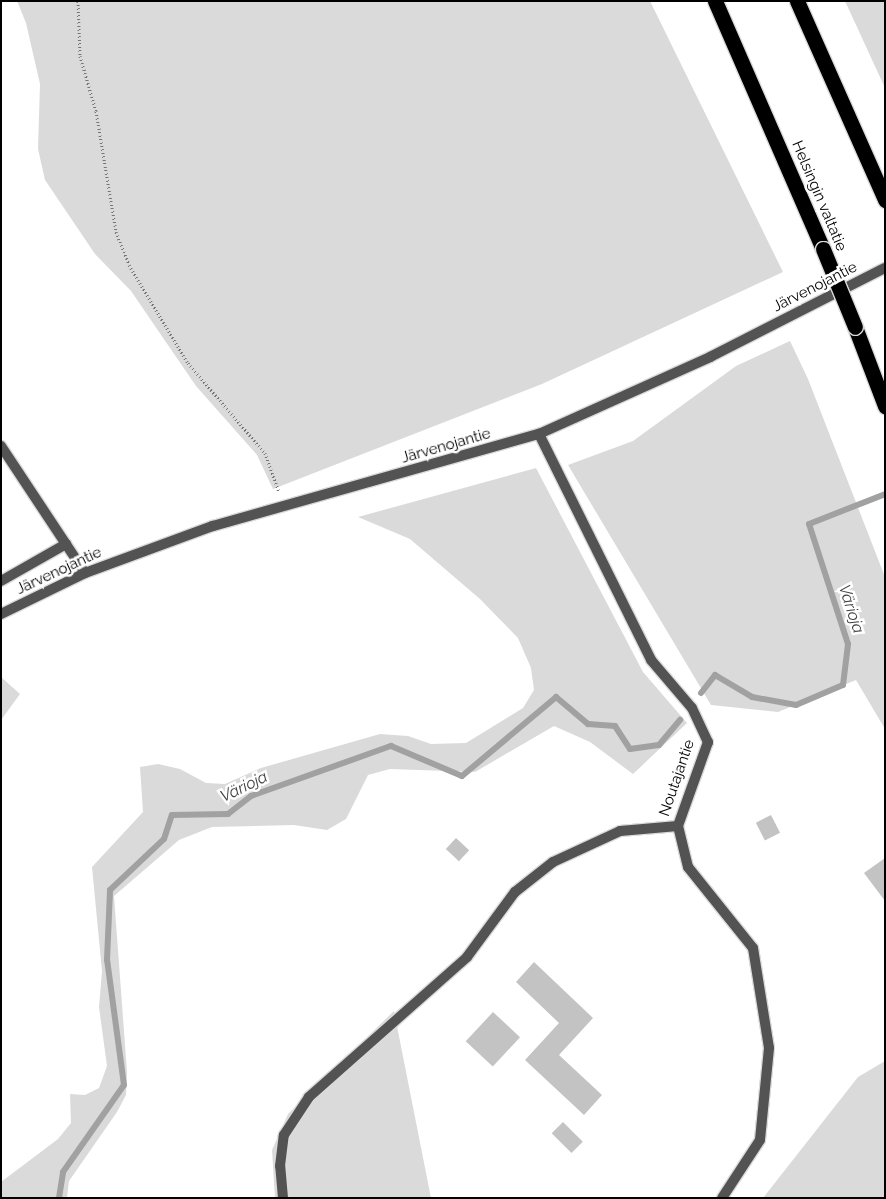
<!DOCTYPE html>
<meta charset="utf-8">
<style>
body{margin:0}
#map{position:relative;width:886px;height:1199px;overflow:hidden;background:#fff;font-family:Raleway,sans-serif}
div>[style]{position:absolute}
.green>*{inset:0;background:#dadada}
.stream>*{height:6px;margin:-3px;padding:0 3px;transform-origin:3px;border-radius:3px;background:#a1a1a1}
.building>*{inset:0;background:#c3c3c3;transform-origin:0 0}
.path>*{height:3px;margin-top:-1.5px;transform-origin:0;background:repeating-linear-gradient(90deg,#757575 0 1px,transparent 0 3.5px)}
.roads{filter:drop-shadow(1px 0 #dbdbdb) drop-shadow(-1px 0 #dbdbdb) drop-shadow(0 1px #dbdbdb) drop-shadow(0 -1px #dbdbdb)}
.lane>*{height:10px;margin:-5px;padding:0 5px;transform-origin:5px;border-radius:5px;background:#535353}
.street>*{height:10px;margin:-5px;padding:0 5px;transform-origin:5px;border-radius:5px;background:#535353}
.highway>*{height:15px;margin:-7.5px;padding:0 7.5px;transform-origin:7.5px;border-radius:7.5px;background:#000}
.bridges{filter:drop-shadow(1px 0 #dbdbdb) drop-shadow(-1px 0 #dbdbdb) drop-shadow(0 1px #dbdbdb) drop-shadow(0 -1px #dbdbdb)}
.highway-bridge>*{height:15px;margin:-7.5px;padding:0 7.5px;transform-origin:7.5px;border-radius:7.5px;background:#000}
span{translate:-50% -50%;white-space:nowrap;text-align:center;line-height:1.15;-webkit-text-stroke:5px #fff;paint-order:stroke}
.street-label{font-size:15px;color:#000}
.water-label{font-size:16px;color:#424242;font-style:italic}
.frame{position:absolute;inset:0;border:2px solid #000;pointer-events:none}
</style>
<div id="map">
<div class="green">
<div style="clip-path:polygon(17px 1px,650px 1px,783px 272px,542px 384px,273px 489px,257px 455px,196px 386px,131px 291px,95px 254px,45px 180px,38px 149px,40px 84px,26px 23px)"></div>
<div style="clip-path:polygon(845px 1px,885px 1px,885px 88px)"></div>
<div style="clip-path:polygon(790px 341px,808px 379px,885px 577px,885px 729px,856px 680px,778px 712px,711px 705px,568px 465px,633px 441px,736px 366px)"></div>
<div style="clip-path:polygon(536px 468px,643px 672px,687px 723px,633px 774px,590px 742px,554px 726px,475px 772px,390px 769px,368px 775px,346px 819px,327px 830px,294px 825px,212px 827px,179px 840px,114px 896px,127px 1072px,126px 1095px,117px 1112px,69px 1181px,67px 1198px,1px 1198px,1px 1182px,58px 1139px,71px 1123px,70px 1094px,85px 1095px,99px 1088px,107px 1066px,99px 1007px,102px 971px,92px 867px,143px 812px,140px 767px,158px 764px,180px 769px,206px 783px,225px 784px,261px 768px,380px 734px,408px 736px,431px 744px,466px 743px,523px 708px,534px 690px,531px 668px,518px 638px,480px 599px,410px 539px,358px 517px)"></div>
<div style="clip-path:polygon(1px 677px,20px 694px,1px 720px)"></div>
<div style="clip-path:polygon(394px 1011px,431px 1198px,275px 1198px,272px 1150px,288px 1114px)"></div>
<div style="clip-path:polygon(885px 1061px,885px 1198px,763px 1198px,858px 1077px)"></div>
</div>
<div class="stream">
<div style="left:701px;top:693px;width:23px;rotate:-52deg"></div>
<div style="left:715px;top:675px;width:43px;rotate:30.7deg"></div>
<div style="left:752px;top:697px;width:45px;rotate:10.3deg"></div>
<div style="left:796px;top:705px;width:51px;rotate:-23.1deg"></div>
<div style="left:843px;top:685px;width:41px;rotate:-83deg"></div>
<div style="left:848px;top:644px;width:126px;rotate:-108deg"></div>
<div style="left:809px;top:524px;width:82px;rotate:-21.5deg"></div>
<div style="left:59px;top:1198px;width:26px;rotate:-81deg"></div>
<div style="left:63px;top:1172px;width:106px;rotate:-55deg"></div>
<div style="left:124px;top:1085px;width:126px;rotate:-97.7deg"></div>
<div style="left:107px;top:960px;width:70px;rotate:-87.5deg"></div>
<div style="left:110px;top:890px;width:74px;rotate:-43.4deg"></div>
<div style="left:164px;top:839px;width:25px;rotate:-72deg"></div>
<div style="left:172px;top:815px;width:56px;rotate:-1deg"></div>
<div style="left:228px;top:814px;width:29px;rotate:-38deg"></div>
<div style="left:251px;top:796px;width:149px;rotate:-19.7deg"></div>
<div style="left:391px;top:746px;width:77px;rotate:22.9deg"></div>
<div style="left:462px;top:776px;width:123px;rotate:-40deg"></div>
<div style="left:556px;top:697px;width:42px;rotate:40.2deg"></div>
<div style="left:588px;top:724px;width:27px;rotate:4deg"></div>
<div style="left:615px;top:726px;width:27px;rotate:57deg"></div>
<div style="left:630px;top:749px;width:29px;rotate:-8deg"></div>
<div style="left:659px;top:745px;width:33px;rotate:-50deg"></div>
</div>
<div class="building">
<div style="left:771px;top:815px;width:20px;height:17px;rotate:63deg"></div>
<div style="left:456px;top:838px;width:18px;height:15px;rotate:43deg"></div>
<div style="clip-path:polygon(885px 858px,885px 901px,864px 873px)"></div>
<div style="clip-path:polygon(534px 962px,593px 1018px,559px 1055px,602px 1095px,584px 1115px,525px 1060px,559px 1023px,516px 982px)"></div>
<div style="left:493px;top:1012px;width:37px;height:40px;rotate:43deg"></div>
<div style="left:563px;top:1122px;width:28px;height:16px;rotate:45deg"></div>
</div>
<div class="path">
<div style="left:78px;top:1px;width:55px;rotate:87.9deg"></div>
<div style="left:80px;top:56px;width:57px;rotate:73.8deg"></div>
<div style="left:96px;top:111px;width:123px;rotate:80.6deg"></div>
<div style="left:116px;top:232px;width:35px;rotate:68deg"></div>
<div style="left:129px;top:265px;width:114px;rotate:59deg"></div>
<div style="left:188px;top:363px;width:118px;rotate:49.5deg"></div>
<div style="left:265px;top:453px;width:41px;rotate:70.3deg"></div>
</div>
<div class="roads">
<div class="lane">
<div style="left:539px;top:434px;width:252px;rotate:63.6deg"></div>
<div style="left:651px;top:660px;width:63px;rotate:49.5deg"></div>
<div style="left:692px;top:708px;width:38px;rotate:65deg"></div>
<div style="left:708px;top:742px;width:89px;rotate:109.7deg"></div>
<div style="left:1px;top:446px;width:152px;rotate:56.5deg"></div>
<div style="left:1px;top:581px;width:75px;rotate:-29.6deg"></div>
<div style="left:678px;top:826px;width:42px;rotate:76.3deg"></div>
<div style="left:688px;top:867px;width:104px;rotate:51.3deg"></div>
<div style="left:753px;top:948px;width:101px;rotate:80.9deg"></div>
<div style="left:769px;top:1048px;width:92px;rotate:95.6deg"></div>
<div style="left:760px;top:1140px;width:69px;rotate:123.2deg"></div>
<div style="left:283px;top:1198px;width:32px;rotate:-95deg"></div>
<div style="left:280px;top:1166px;width:31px;rotate:-83deg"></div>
<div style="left:284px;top:1135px;width:45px;rotate:-56.7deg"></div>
<div style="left:309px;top:1097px;width:211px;rotate:-41.5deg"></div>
<div style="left:467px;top:957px;width:81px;rotate:-53.6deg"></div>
<div style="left:515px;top:892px;width:48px;rotate:-38.3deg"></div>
<div style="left:553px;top:862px;width:74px;rotate:-24.8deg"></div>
<div style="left:620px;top:831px;width:58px;rotate:-4.9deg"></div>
</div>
<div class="street">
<div style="left:1px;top:614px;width:93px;rotate:-26deg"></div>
<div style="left:85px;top:573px;width:136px;rotate:-20.2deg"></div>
<div style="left:213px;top:526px;width:339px;rotate:-15.8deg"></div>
<div style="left:539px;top:434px;width:188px;rotate:-24.2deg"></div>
<div style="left:710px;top:357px;width:196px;rotate:-27deg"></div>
</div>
<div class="highway">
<div style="left:715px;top:1px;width:270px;rotate:66.5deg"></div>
<div style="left:797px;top:1px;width:218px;rotate:66.1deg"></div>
<div style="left:855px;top:327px;width:85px;rotate:69.2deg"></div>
</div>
</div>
<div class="bridges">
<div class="highway-bridge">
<div style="left:823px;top:249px;width:84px;rotate:67.7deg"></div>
</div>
</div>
<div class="street-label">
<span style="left:819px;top:196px;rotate:67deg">Helsingin valtatie</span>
<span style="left:815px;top:287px;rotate:-27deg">Järvenojantie</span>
<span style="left:446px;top:446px;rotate:-16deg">Järvenojantie</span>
<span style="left:59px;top:571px;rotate:-25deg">Järvenojantie</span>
<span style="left:677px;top:778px;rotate:-71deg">Noutajantie</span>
</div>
<div class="water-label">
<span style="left:851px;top:609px;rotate:72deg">Värioja</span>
<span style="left:244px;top:787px;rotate:-26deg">Värioja</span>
</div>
<div class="frame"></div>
</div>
